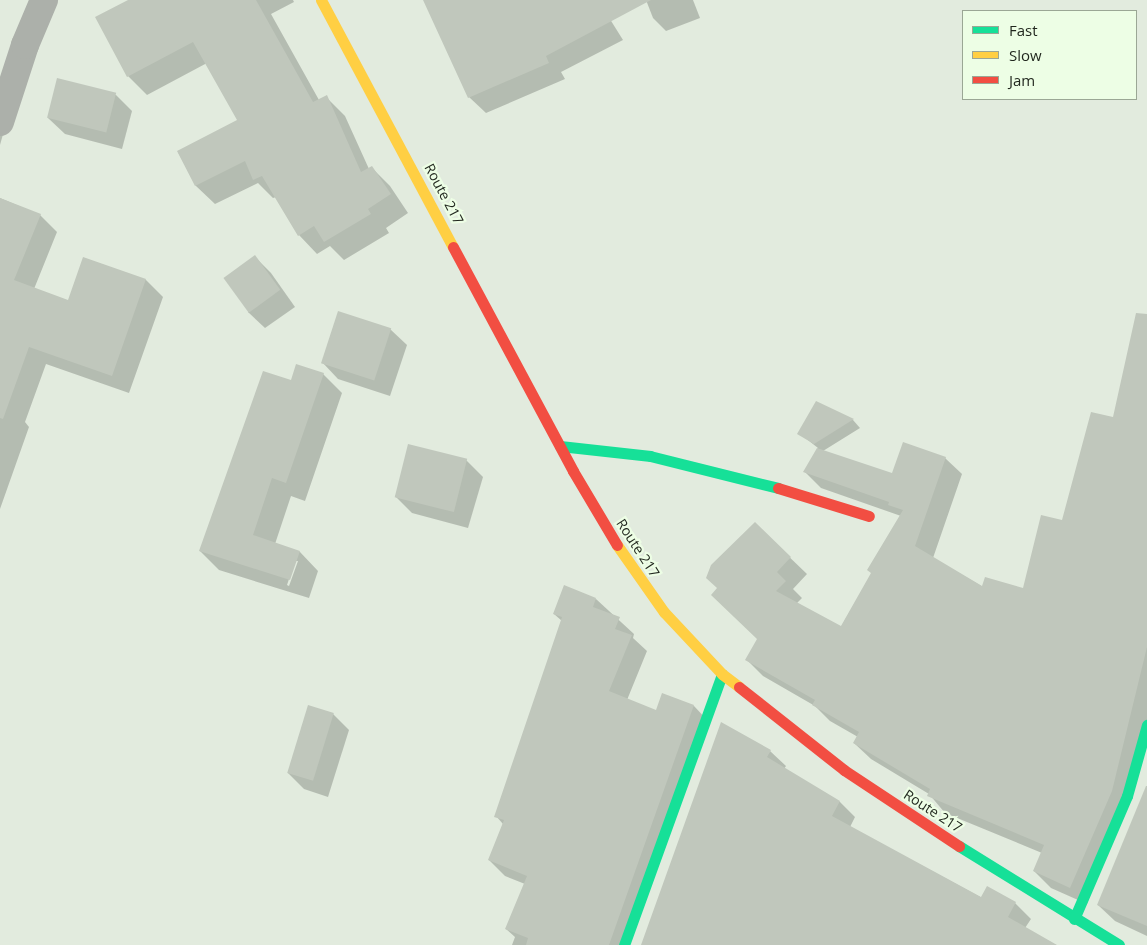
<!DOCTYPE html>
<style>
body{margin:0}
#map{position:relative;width:1147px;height:945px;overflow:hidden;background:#e2ebde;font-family:"Open Sans",sans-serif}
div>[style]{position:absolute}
.shadow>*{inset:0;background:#0003}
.building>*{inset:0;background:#c0c7bc;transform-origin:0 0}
.street>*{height:28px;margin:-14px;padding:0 14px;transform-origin:14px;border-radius:14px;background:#acb0aa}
.fast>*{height:11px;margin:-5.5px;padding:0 5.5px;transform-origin:5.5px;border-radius:5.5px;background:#16e098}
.slow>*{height:11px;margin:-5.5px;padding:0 5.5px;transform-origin:5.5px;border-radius:5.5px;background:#ffcf43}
.jam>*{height:11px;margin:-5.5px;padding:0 5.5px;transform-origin:5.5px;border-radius:5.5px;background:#f24e42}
span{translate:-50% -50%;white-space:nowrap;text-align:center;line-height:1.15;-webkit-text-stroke:4.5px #edfee5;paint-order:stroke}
.street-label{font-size:14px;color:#1f251c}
.legend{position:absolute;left:962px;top:10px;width:175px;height:90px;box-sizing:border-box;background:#edfee5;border:1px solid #9ba795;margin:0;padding:6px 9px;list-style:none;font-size:15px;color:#1f251c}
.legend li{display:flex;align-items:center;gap:10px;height:25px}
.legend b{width:25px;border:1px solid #9ba795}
</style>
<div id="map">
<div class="shadow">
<div style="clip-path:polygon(130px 0,293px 0,294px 2px,271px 14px,319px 100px,326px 97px,345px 116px,369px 169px,371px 167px,390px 186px,408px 213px,386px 228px,389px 233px,344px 260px,330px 246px,317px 254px,299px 235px,276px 197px,273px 198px,258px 183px,215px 204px,196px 186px,178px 152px,239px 121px,207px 63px,147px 95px,128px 76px)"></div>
<div style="clip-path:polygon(443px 0,598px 0,623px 40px,561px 72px,565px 79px,486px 113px,469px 97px)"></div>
<div style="clip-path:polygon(646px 0,693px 0,700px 18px,666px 31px,653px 18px)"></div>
<div style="clip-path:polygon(58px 79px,116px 95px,132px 111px,122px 149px,65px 134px,48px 118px)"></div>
<div style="clip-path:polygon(0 90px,12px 102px,0 145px)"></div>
<div style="clip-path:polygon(0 198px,40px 215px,57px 232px,34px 289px,69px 301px,84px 258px,146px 280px,163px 297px,129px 393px,46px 364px,25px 422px,29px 427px,0 509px)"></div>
<div style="clip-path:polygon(255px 257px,271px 273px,295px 307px,265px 328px,248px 312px)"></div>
<div style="clip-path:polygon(1147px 323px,1147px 741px,1087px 904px,1051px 888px,1034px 871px,1042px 853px,945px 813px,929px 794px,871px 759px,854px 743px,858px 737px,830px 721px,815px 706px,763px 676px,747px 660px,758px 639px,719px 588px,755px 524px,807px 574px,793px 589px,802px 598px,796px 604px,841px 627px,872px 573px,901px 516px,821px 488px,805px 472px,818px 448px,799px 433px,816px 403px,853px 420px,860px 428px,823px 451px,893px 475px,945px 458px,962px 474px,933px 558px,983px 587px,1024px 590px,1063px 521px,1114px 418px)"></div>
<div style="clip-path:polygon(390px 329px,407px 345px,390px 396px,338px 379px,322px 362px)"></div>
<div style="clip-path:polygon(evenodd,323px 374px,342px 393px,305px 501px,291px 496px,275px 544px,300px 552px,318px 571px,309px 598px,219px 570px,200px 551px,292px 382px,323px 374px,295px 561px,298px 561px,289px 586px,287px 585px,295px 561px)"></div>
<div style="clip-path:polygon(466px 460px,483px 477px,468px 528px,412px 513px,395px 496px)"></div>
<div style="clip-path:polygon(596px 599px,634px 634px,633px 638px,647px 651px,627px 700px,656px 711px,694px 706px,709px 722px,628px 945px,512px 945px,515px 937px,506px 929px,525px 884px,505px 876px,489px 860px,503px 824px,496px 816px,562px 621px,554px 614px)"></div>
<div style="clip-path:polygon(333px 714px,349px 730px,328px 797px,304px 789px,288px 773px)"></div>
<div style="clip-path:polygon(770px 751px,786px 766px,784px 769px,840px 802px,855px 817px,850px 827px,982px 898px,1015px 903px,1031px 919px,1025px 928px,1056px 945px,642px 945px)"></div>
<div style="clip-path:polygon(1147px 787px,1147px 936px,1115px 921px,1098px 905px)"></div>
</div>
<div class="building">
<div style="clip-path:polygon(128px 0,256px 0,313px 102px,327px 95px,361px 172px,372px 166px,391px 194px,368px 209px,371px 214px,324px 242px,314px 226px,298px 236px,262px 176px,253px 180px,245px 161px,195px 186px,177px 151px,237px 120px,193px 42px,127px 77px,95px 17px)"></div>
<div style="clip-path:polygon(423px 0,651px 0,546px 56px,549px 63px,468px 98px)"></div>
<div style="left:57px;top:78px;width:61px;height:41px;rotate:14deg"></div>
<div style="clip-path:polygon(0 198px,41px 214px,14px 280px,68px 300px,83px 257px,146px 279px,112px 376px,29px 347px,3px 419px,0 418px)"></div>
<div style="left:255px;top:255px;width:43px;height:39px;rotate:54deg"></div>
<div style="left:338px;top:311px;width:56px;height:55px;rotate:18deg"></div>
<div style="clip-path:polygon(1136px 313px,1147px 314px,1147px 647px,1112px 791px,1070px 888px,1033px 871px,1044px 845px,927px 796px,930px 789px,853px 743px,859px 732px,812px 705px,815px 700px,745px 660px,757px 639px,711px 595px,717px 588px,706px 578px,711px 565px,755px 522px,791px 557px,777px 572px,786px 581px,776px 591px,841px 626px,871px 573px,867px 570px,903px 510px,888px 505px,889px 502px,803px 472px,817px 448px,892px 473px,903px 442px,946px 457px,915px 546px,982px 586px,985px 577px,1023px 588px,1041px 515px,1062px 520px,1091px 412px,1113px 417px)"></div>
<div style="clip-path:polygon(296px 364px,324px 373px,286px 483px,272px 478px,253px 535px,300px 551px,290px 580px,199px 551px,263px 371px,291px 380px)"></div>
<div style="clip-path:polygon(816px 401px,854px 419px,814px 444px,797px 434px)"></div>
<div style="left:408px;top:444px;width:61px;height:55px;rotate:14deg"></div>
<div style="clip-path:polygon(564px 585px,596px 598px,593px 607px,620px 617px,615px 629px,632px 635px,609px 691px,656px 710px,662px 693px,694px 705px,609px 945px,526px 945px,528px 938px,505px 929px,527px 876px,488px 860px,504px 820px,494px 817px,562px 617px,553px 614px)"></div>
<div style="left:308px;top:705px;width:27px;height:71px;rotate:17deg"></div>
<div style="clip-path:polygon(721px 722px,771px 750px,767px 757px,840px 801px,832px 816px,981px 897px,987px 886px,1016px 902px,1008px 917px,1057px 945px,641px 945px)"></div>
<div style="clip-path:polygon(1146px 786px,1147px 786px,1147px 926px,1097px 905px)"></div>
</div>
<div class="street">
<div style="left:0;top:122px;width:81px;rotate:-72deg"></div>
<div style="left:25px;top:45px;width:49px;rotate:-67.1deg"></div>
</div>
<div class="fast">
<div style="left:560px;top:446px;width:91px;rotate:6.3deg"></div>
<div style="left:650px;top:456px;width:132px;rotate:14deg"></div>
<div style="left:959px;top:846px;width:188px;rotate:31.7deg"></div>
<div style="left:1074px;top:919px;width:134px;rotate:-66.7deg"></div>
<div style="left:1127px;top:796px;width:74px;rotate:-74.3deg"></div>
<div style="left:624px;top:945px;width:288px;rotate:-70.1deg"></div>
</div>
<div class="slow">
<div style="left:321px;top:0;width:280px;rotate:61.9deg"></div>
<div style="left:617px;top:545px;width:82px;rotate:55deg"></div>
<div style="left:664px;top:612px;width:85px;rotate:46.9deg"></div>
<div style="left:722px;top:674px;width:21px;rotate:37deg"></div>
</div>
<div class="jam">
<div style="left:453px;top:247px;width:254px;rotate:61.8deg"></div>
<div style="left:573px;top:471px;width:86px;rotate:59.3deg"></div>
<div style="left:778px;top:488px;width:95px;rotate:17.1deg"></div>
<div style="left:739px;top:687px;width:134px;rotate:38.3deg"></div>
<div style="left:844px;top:770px;width:138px;rotate:33.5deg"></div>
</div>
<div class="street-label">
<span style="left:444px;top:194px;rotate:62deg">Route 217</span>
<span style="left:638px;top:548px;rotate:57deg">Route 217</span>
<span style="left:933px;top:811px;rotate:33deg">Route 217</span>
</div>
<ul class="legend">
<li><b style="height:6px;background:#16e098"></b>Fast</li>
<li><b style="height:6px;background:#ffcf43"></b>Slow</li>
<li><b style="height:6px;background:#f24e42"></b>Jam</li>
</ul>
</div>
